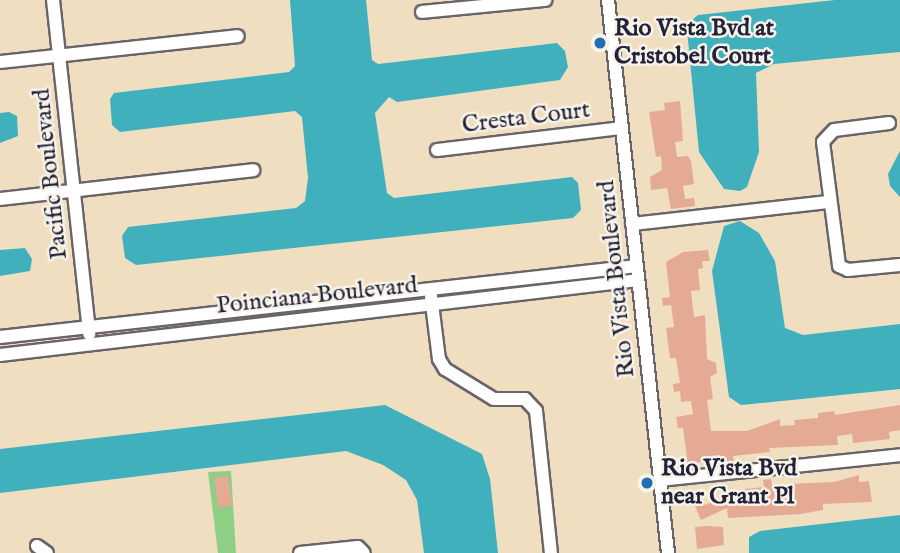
<!DOCTYPE html>
<style>
body{margin:0}
#map{position:relative;width:900px;height:553px;overflow:hidden;background:#efdfc0;font-family:"IM FELL English",serif}
div>[style]{position:absolute}
.green>*{inset:0;background:#8fce85}
.water>*{inset:0;background:#41b0bd}
.building>*{inset:0;background:#e5aa94;transform-origin:0 0}
.roads{filter:drop-shadow(2px 0 #6a646a) drop-shadow(-2px 0 #6a646a) drop-shadow(0 2px #6a646a) drop-shadow(0 -2px #6a646a)}
.minor>*{height:12px;margin:-6px;padding:0 6px;transform-origin:6px;border-radius:6px;background:#fff}
.dots>*{width:19px;height:19px;translate:-50% -50%;box-sizing:border-box;border:4px solid #f7f3e8;border-radius:50%}
span{translate:-50% -50%;white-space:nowrap;text-align:center;line-height:1.15;-webkit-text-stroke:5px #f7f3e8;paint-order:stroke}
.poi-label{font-size:24px;color:#22223b;font-weight:700}
.left{translate:0 -50%;text-align:left}
.street-label{font-size:24px;color:#22223b}
</style>
<div id="map">
<div class="green">
<div style="clip-path:polygon(231px 471px,236px 553px,218px 553px,208px 472px)"></div>
</div>
<div class="water">
<div style="clip-path:polygon(290px 0,366px 0,372px 60px,378px 64px,557px 43px,565px 51px,568px 67px,560px 80px,397px 102px,389px 97px,375px 113px,387px 193px,394px 198px,572px 177px,578px 183px,581px 210px,573px 218px,136px 265px,125px 258px,122px 236px,128px 227px,296px 208px,305px 201px,308px 178px,302px 117px,295px 111px,120px 132px,112px 125px,110px 99px,114px 93px,289px 72px,295px 66px)"></div>
<div style="clip-path:polygon(835px 0,900px 0,900px 52px,774px 64px,756px 73px,759px 152px,747px 187px,740px 191px,724px 189px,699px 152px,687px 30px,691px 21px,698px 15px)"></div>
<div style="clip-path:polygon(9px 112px,17px 116px,18px 136px,0 143px,0 113px)"></div>
<div style="clip-path:polygon(900px 151px,900px 197px,890px 186px,888px 174px)"></div>
<div style="clip-path:polygon(740px 221px,759px 233px,775px 261px,785px 328px,803px 335px,900px 324px,900px 389px,741px 405px,729px 397px,712px 271px,724px 226px)"></div>
<div style="clip-path:polygon(25px 248px,32px 259px,30px 271px,0 276px,0 250px)"></div>
<div style="clip-path:polygon(385px 405px,482px 454px,490px 479px,498px 553px,424px 553px,417px 500px,406px 480px,383px 465px,346px 451px,0 493px,0 449px)"></div>
<div style="clip-path:polygon(900px 515px,900px 553px,749px 553px,749px 537px,760px 531px)"></div>
</div>
<div class="building">
<div style="clip-path:polygon(680px 101px,683px 141px,675px 142px,677px 157px,688px 156px,691px 161px,694px 184px,683px 186px,685px 199px,694px 198px,695px 206px,671px 209px,667px 188px,651px 190px,650px 177px,662px 170px,661px 156px,656px 157px,649px 112px,665px 110px,664px 103px)"></div>
<div style="clip-path:polygon(708px 250px,710px 261px,702px 261px,703px 268px,698px 269px,700px 290px,691px 291px,694px 317px,705px 315px,707px 359px,716px 363px,717px 373px,710px 377px,713px 399px,707px 400px,711px 431px,747px 431px,780px 419px,780px 426px,795px 425px,794px 420px,818px 418px,818px 413px,834px 411px,835px 415px,900px 405px,900px 430px,889px 432px,890px 439px,853px 443px,852px 434px,837px 436px,838px 445px,769px 448px,770px 452px,733px 456px,734px 463px,713px 459px,688px 465px,683px 428px,678px 428px,676px 417px,693px 414px,691px 401px,681px 402px,680px 391px,674px 392px,673px 384px,680px 383px,676px 358px,670px 358px,666px 328px,674px 327px,671px 305px,663px 306px,662px 298px,670px 297px,666px 262px,683px 252px)"></div>
<div style="clip-path:polygon(859px 475px,859px 482px,869px 481px,872px 502px,823px 504px,823px 510px,801px 514px,728px 518px,727px 508px,701px 520px,692px 499px,701px 495px,705px 505px,726px 496px,726px 491px,764px 487px,763px 480px,771px 479px,773px 492px,789px 491px,789px 484px,834px 482px)"></div>
<div style="left:228px;top:476px;width:30px;height:14px;rotate:82deg"></div>
<div style="clip-path:polygon(706px 526px,723px 527px,724px 545px,697px 549px,695px 527px)"></div>
</div>
<div class="roads">
<div class="minor">
<div style="left:53px;top:0;width:336px;rotate:83.8deg"></div>
<div style="left:608px;top:0;width:556px;rotate:83.81deg"></div>
<div style="left:422px;top:12px;width:124px;rotate:-5.6deg"></div>
<div style="left:0;top:62px;width:239px;rotate:-6.2deg"></div>
<div style="left:889px;top:123px;width:55px;rotate:172.7deg"></div>
<div style="left:834px;top:130px;width:16px;rotate:133deg"></div>
<div style="left:823px;top:142px;width:125px;rotate:82.6deg"></div>
<div style="left:839px;top:266px;width:10px;rotate:24deg"></div>
<div style="left:848px;top:270px;width:52px;rotate:-5.5deg"></div>
<div style="left:437px;top:150px;width:185px;rotate:-6.8deg"></div>
<div style="left:0;top:199px;width:255px;rotate:-6.5deg"></div>
<div style="left:632px;top:224px;width:198px;rotate:-6.4deg"></div>
<div style="left:431px;top:296px;width:64px;rotate:82.8deg"></div>
<div style="left:439px;top:359px;width:12px;rotate:59deg"></div>
<div style="left:445px;top:369px;width:57px;rotate:31.5deg"></div>
<div style="left:494px;top:399px;width:31px"></div>
<div style="left:525px;top:399px;width:16px;rotate:47deg"></div>
<div style="left:536px;top:411px;width:143px;rotate:84deg"></div>
<div style="left:0;top:337px;width:641px;rotate:-6.36deg"></div>
<div style="left:0;top:355px;width:642px;rotate:-6.7deg"></div>
<div style="left:660px;top:480px;width:241px;rotate:-5.9deg"></div>
<div style="left:37px;top:546px;width:12px;rotate:35deg"></div>
<div style="left:300px;top:553px;width:58px;rotate:-5.9deg"></div>
<div style="left:358px;top:547px;width:8px;rotate:45deg"></div>
</div>
</div>
<div class="dots">
<div style="left:600px;top:43px;background:#1f6fb2"></div>
<div style="left:647px;top:483px;background:#1f6fb2"></div>
</div>
<div class="poi-label">
<span class="left" style="left:614px;top:43px">Rio Vista Bvd at<br>Cristobel Court</span>
<span class="left" style="left:661px;top:483px">Rio Vista Bvd<br>near Grant Pl</span>
</div>
<div class="street-label">
<span style="left:526px;top:118px;rotate:-7deg">Cresta Court</span>
<span style="left:51px;top:174px;rotate:-96deg">Pacific Boulevard</span>
<span style="left:617px;top:279px;rotate:-96deg">Rio Vista Boulevard</span>
<span style="left:317px;top:296px;rotate:-6deg">Poinciana Boulevard</span>
</div>
</div>
